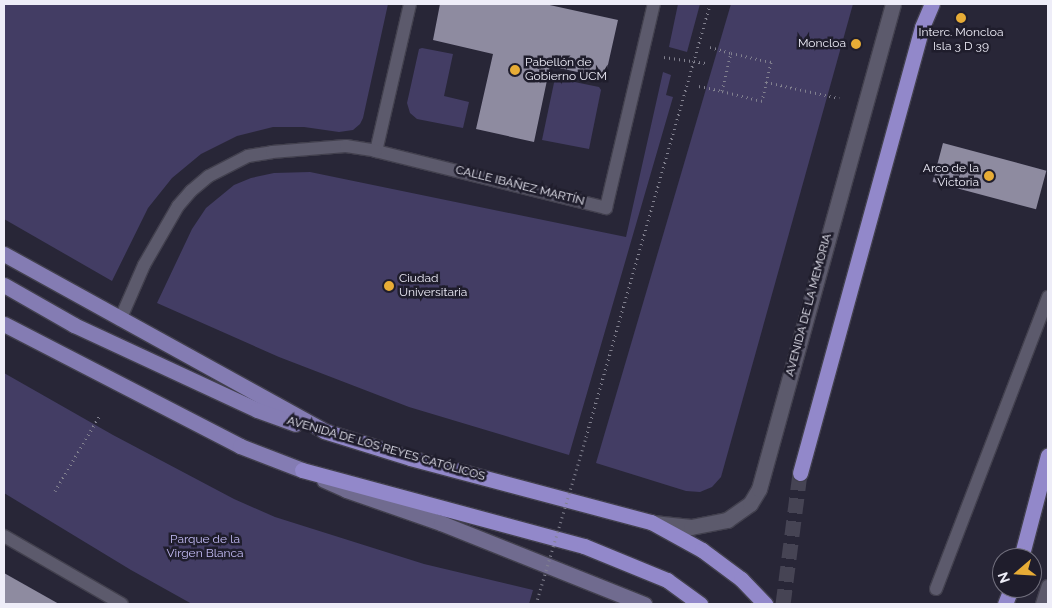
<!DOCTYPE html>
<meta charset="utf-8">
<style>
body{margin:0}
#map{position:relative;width:1052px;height:608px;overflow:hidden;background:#282637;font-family:Raleway,sans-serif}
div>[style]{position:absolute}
.green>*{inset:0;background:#433d64}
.building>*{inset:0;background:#8e8ba0;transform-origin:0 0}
.trunk-tunnel>*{height:15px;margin-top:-7.5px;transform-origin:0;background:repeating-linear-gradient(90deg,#464454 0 15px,transparent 0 23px)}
.path>*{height:3px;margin-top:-1.5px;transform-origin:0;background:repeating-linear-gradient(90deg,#82818f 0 1px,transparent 0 5px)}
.roads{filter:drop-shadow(1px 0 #42404e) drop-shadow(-1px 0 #42404e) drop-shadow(0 1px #42404e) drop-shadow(0 -1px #42404e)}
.service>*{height:12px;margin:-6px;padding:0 6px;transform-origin:6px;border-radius:6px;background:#5c5a6c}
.minor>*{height:15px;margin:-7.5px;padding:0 7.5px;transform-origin:7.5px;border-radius:7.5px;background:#5c5a6c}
.secondary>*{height:15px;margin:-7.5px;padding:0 7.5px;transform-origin:7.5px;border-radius:7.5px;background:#706b8f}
.primary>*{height:15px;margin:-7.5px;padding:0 7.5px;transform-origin:7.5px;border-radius:7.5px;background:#847cb3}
.trunk>*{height:15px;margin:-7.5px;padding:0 7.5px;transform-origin:7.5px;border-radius:7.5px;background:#9288ca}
.path-bridge>*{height:3px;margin-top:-1.5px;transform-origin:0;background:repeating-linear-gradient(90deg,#82818f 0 1px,transparent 0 5px)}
.dots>*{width:14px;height:14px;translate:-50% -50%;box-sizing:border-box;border:2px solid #1f1d2c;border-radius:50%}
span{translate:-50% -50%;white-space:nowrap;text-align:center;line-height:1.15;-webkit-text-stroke:5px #1f1d2c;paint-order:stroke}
.poi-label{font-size:12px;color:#eeedf8}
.right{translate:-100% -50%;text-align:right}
.left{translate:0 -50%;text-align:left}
.street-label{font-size:12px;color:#eeedf8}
.park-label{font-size:12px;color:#c3bbf4}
.frame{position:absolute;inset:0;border:5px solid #eeedf8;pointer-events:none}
.north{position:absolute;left:992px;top:548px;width:50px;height:50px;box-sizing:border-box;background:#1f1d2c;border:1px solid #72707e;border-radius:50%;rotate:251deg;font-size:14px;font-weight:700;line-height:20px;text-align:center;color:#eeedf8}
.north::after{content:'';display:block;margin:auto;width:18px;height:22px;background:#e7ac36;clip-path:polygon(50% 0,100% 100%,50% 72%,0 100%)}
</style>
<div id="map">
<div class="green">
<div style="clip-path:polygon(4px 4px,388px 4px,363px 118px,360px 124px,353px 130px,339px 132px,304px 127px,273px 127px,237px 136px,201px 154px,172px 178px,148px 208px,112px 281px,4px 219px)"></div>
<div style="clip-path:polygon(678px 4px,700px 4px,687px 52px,669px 47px)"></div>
<div style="clip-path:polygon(731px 4px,853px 4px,721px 477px,712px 487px,700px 492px,686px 491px,596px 463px)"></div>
<div style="clip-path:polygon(422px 48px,453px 54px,444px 96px,469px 102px,463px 128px,417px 119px,410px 113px,407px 103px,419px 49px)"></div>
<div style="clip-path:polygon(663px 72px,671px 75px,666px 95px,673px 97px,569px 455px,409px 407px,279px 357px,157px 303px,192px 229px,206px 208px,234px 185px,251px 178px,274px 173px,310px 172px,626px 237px)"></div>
<div style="clip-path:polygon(555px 78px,599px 87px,601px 90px,589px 149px,542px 140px)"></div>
<div style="clip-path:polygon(4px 373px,113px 435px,234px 499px,275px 517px,424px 564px,533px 590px,529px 604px,192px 604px,131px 570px,4px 493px)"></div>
</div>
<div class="building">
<div style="clip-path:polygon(440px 4px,545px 4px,618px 20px,605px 78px,550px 66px,534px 142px,476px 129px,493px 54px,433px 40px)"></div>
<div style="left:943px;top:143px;width:107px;height:40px;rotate:15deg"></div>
<div style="clip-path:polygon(4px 573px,59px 604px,4px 604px)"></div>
</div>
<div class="trunk-tunnel">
<div style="left:783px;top:604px;width:132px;rotate:-82.6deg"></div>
</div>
<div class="path">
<div style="left:710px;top:47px;width:22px;rotate:16deg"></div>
<div style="left:731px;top:53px;width:41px;rotate:12.7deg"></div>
<div style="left:771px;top:62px;width:40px;rotate:103deg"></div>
<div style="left:762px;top:101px;width:41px;rotate:-166deg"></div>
<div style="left:722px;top:91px;width:39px;rotate:-77deg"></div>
<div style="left:664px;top:57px;width:42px;rotate:8.1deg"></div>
<div style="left:766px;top:82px;width:75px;rotate:12.4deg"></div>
<div style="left:699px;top:86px;width:24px;rotate:12deg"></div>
<div style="left:586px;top:437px;width:450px;rotate:-74deg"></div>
<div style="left:55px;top:491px;width:88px;rotate:-59.4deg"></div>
</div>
<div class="roads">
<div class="service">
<div style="left:410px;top:4px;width:151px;rotate:103deg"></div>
<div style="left:376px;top:151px;width:237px;rotate:13.9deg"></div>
<div style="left:606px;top:208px;width:210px;rotate:-76.8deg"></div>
<div style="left:120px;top:320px;width:60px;rotate:-66.4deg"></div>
<div style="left:144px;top:265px;width:68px;rotate:-60deg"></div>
<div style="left:178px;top:206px;width:20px;rotate:-49deg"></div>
<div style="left:191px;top:191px;width:23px;rotate:-40deg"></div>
<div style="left:209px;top:176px;width:44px;rotate:-27.1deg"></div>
<div style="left:248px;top:156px;width:24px;rotate:-9deg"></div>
<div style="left:272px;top:152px;width:74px;rotate:-4.6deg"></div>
<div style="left:346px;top:146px;width:30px;rotate:9deg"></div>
<div style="left:4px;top:536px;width:136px;rotate:30deg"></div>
<div style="left:936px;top:589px;width:313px;rotate:-69deg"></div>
<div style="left:1042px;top:604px;width:19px;rotate:-72deg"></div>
</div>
<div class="minor">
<div style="left:653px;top:523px;width:38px;rotate:6deg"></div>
<div style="left:691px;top:527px;width:37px;rotate:-11deg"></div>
<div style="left:727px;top:520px;width:28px;rotate:-35deg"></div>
<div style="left:750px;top:504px;width:17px;rotate:-59deg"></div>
<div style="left:759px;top:489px;width:503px;rotate:-74.56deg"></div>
</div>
<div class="secondary">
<div style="left:324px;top:480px;width:24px;rotate:24deg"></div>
<div style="left:346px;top:490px;width:101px;rotate:19.2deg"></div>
<div style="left:441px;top:523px;width:219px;rotate:21.8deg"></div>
</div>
<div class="primary">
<div style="left:4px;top:254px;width:366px;rotate:28.9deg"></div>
<div style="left:4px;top:285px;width:81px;rotate:29.7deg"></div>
<div style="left:74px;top:325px;width:202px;rotate:24.9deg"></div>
<div style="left:257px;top:410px;width:41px;rotate:19.7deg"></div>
<div style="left:4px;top:324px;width:266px;rotate:27.3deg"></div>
<div style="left:240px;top:446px;width:66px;rotate:21.2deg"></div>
</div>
<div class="trunk">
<div style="left:324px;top:431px;width:90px;rotate:17.4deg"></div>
<div style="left:410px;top:458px;width:249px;rotate:14.9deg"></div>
<div style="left:651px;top:522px;width:58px;rotate:28.8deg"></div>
<div style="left:702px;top:550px;width:49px;rotate:36.6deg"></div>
<div style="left:741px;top:579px;width:35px;rotate:46deg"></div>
<div style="left:302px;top:470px;width:292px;rotate:15.1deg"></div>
<div style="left:584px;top:546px;width:90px;rotate:22.3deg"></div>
<div style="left:667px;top:580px;width:41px;rotate:36deg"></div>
<div style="left:800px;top:473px;width:462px;rotate:-74.7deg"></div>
<div style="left:922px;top:27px;width:25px;rotate:-67deg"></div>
<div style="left:1021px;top:558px;width:106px;rotate:-75.3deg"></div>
<div style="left:1005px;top:604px;width:17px;rotate:-69deg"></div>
</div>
</div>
<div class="path-bridge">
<div style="left:536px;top:604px;width:174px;rotate:-73.3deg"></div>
</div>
<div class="dots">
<div style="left:961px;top:18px;background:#e7ac36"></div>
<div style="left:856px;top:44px;background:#e7ac36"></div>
<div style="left:515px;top:70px;background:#e7ac36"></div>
<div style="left:989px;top:176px;background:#e7ac36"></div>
<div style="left:389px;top:286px;background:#e7ac36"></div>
</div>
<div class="poi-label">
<span style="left:961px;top:40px">Interc. Moncloa<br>Isla 3 D 39</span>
<span class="right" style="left:846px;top:44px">Moncloa</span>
<span class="left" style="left:525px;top:70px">Pabellón de<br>Gobierno UCM</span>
<span class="right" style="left:979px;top:176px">Arco de la<br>Victoria</span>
<span class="left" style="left:399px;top:286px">Ciudad<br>Universitaria</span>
</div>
<div class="street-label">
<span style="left:520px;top:186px;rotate:14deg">CALLE IBÁÑEZ MARTÍN</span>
<span style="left:809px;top:305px;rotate:-75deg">AVENIDA DE LA MEMORIA</span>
<span style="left:386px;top:449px;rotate:16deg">AVENIDA DE LOS REYES CATÓLICOS</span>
</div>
<div class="park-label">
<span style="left:205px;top:547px">Parque de la<br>Virgen Blanca</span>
</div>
<div class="frame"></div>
<div class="north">N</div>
</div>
